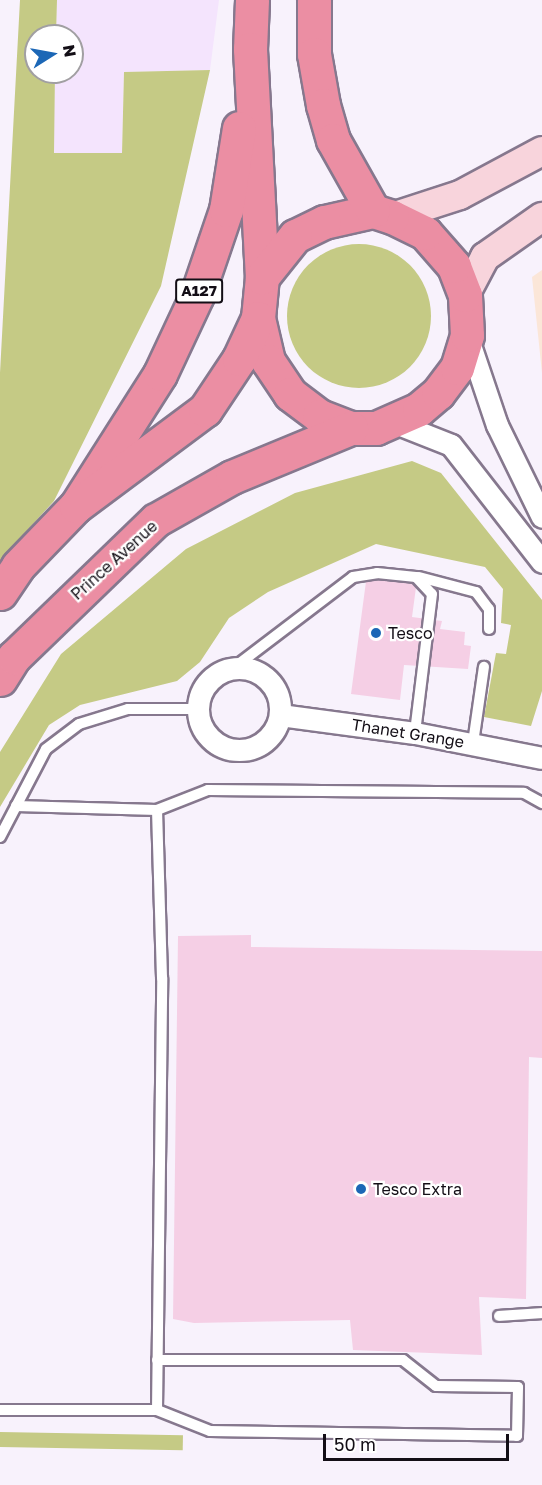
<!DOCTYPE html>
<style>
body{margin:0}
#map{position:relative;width:542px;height:1485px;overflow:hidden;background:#f8f2fc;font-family:"Golos Text",sans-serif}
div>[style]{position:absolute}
.commercial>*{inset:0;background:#fbe6d8}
.built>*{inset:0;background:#f4e4fd}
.green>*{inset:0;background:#c5ca85;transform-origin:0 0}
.round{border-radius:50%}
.building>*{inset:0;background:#f5cfe5}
.roads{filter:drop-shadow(2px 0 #86788e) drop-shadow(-2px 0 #86788e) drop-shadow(0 2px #86788e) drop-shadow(0 -2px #86788e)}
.service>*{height:10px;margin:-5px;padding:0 5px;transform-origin:5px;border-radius:5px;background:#fff}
.minor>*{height:21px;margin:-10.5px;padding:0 10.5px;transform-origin:10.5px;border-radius:10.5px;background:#fff}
.minor>.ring{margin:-10.5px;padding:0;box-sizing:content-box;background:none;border:21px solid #fff;border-radius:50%}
.secondary>*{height:28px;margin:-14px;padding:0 14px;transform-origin:14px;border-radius:14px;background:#f8d4dc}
.trunk>*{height:33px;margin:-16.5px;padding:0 16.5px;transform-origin:16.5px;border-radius:16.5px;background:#eb8ea3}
.dots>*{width:16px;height:16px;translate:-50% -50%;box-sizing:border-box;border:3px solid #fff;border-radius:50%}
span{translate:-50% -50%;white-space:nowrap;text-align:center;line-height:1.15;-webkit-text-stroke:4.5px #fff;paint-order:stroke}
.shield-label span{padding:2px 4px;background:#fff;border:2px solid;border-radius:4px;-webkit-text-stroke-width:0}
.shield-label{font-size:15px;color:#130e16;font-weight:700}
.street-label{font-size:16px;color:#130e16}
.poi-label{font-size:16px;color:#130e16}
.left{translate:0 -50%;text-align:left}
.north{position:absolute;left:24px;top:24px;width:60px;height:60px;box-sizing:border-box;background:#fff;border:2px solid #a19fa2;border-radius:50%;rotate:79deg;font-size:16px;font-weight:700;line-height:24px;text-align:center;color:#130e16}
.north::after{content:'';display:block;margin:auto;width:21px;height:27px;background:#1c67b6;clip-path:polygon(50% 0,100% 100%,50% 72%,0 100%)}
.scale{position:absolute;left:323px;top:1434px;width:186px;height:27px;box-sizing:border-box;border:3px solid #130e16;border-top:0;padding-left:8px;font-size:18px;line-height:21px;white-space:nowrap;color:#130e16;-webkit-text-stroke:4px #fff;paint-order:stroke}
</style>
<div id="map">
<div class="commercial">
<div style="clip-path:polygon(542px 270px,542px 373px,532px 277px)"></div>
</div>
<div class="built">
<div style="clip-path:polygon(57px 0,219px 0,210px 70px,124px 72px,122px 153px,53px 154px,55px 72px,72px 72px,72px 36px,56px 36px)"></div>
</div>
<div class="green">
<div style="clip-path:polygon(20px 0,57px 0,56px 36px,36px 36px,36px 72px,55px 72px,54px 153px,122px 153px,124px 72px,210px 70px,161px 286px,54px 501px,0 560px,0 373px)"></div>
<div class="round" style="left:287px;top:244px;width:144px;height:144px"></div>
<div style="clip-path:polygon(412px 461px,441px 473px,542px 600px,542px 691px,531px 726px,484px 717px,496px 653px,506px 654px,511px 625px,501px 623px,503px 589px,485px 567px,376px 544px,268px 592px,229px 618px,200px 662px,177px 681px,80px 705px,49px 725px,0 807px,0 752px,61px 654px,186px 549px,295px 493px)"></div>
<div style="left:0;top:1432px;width:183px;height:15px;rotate:1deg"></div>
</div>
<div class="building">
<div style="clip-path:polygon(367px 574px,417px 580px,412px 617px,442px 621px,440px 629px,465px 632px,464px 645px,471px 646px,468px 669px,404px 665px,400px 700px,351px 694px)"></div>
<div style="clip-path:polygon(251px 935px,251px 947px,542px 951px,542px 1058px,529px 1057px,526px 1299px,479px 1297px,482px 1355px,353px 1350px,350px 1320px,194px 1323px,173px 1319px,178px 936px)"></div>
</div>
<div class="roads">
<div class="service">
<div style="left:419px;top:577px;width:59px;rotate:14.7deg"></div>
<div style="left:476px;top:592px;width:21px;rotate:53deg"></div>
<div style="left:489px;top:609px;width:20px;rotate:90deg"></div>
<div style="left:232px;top:669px;width:152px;rotate:-37.2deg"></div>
<div style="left:353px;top:577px;width:24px;rotate:-9deg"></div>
<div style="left:377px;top:573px;width:39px;rotate:6deg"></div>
<div style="left:416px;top:577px;width:23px;rotate:47deg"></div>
<div style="left:432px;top:594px;width:140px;rotate:97deg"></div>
<div style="left:473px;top:743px;width:77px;rotate:-81.8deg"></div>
<div style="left:16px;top:806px;width:141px;rotate:1.6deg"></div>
<div style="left:157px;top:810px;width:55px;rotate:-21.4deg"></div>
<div style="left:208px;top:790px;width:316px;rotate:0.5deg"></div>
<div style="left:524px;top:793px;width:21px;rotate:29deg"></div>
<div style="left:0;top:837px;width:99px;rotate:-62.4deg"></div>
<div style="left:46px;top:749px;width:41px;rotate:-37.1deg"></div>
<div style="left:79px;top:724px;width:51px;rotate:-17deg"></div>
<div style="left:128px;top:709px;width:70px"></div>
<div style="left:499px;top:1316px;width:43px;rotate:-4deg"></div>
<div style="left:0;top:1410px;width:157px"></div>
<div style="left:157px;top:1410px;width:432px;rotate:-89.3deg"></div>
<div style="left:162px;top:978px;width:168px;rotate:-91.7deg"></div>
<div style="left:157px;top:1410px;width:57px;rotate:21.6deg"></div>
<div style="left:210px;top:1431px;width:307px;rotate:0.9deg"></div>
<div style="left:517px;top:1436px;width:49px;rotate:-88.8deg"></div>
<div style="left:518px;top:1387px;width:82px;rotate:-179.3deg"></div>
<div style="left:436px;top:1386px;width:42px;rotate:-141.8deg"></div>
<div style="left:403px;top:1360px;width:246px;rotate:180deg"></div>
</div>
<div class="minor">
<div style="left:467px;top:336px;width:94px;rotate:71.4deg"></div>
<div style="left:497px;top:425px;width:102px;rotate:63.9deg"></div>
<div style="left:393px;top:422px;width:62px;rotate:21.6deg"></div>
<div style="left:451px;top:445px;width:148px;rotate:52.1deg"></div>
<div class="ring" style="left:198px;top:668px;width:61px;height:61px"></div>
<div style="left:280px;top:715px;width:136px;rotate:7.6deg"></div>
<div style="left:415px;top:733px;width:129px;rotate:11.1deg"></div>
</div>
<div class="secondary">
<div style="left:392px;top:217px;width:71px;rotate:-17.9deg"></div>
<div style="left:460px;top:195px;width:93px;rotate:-28.2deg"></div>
<div style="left:465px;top:295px;width:43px;rotate:-62.2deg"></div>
<div style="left:485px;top:257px;width:70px;rotate:-35.1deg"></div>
</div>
<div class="trunk">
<div style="left:252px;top:0;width:49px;rotate:92.3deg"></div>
<div style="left:250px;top:49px;width:228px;rotate:87deg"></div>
<div style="left:262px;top:277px;width:41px;rotate:95.6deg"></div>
<div style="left:258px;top:318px;width:44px;rotate:76.9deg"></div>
<div style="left:268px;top:361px;width:40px;rotate:56deg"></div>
<div style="left:290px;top:394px;width:36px;rotate:37deg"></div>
<div style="left:319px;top:416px;width:34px;rotate:21deg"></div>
<div style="left:351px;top:428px;width:25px"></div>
<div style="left:376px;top:428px;width:47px;rotate:-23.8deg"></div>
<div style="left:419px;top:409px;width:25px;rotate:-40deg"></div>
<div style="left:438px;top:393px;width:31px;rotate:-53deg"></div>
<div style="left:457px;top:368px;width:34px;rotate:-73deg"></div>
<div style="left:467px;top:335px;width:40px;rotate:-92.9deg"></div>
<div style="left:465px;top:295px;width:31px;rotate:-111deg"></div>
<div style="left:454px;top:266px;width:44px;rotate:-131.3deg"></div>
<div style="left:425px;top:233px;width:37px;rotate:-154deg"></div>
<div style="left:392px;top:217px;width:20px;rotate:-162deg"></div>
<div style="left:373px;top:211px;width:50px;rotate:167.3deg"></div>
<div style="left:324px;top:222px;width:32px;rotate:154deg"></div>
<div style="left:295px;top:236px;width:53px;rotate:128.8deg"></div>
<div style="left:314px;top:0;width:54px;rotate:90deg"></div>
<div style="left:314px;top:54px;width:52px;rotate:80deg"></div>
<div style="left:323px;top:105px;width:36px;rotate:74deg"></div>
<div style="left:333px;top:140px;width:81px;rotate:60.6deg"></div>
<div style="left:76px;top:506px;width:156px;rotate:-57.5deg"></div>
<div style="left:160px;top:374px;width:87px;rotate:-64.9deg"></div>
<div style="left:197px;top:295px;width:90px;rotate:-71.2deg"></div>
<div style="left:226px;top:210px;width:83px;rotate:-81deg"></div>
<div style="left:0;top:593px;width:32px;rotate:-56deg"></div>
<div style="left:18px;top:566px;width:83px;rotate:-46deg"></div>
<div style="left:76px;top:506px;width:161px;rotate:-36.7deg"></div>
<div style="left:205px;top:410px;width:61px;rotate:-56.3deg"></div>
<div style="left:239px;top:359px;width:45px;rotate:-65.1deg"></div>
<div style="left:0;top:679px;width:26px;rotate:-58deg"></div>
<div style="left:14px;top:657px;width:197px;rotate:-44deg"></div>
<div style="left:156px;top:520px;width:87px;rotate:-29.5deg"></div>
<div style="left:232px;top:477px;width:129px;rotate:-22.4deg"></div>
</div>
</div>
<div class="dots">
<div style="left:376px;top:633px;background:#1c67b6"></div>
<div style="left:361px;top:1189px;background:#1c67b6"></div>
</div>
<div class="shield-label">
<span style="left:199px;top:291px">A127</span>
</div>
<div class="street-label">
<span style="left:114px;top:560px;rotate:-42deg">Prince Avenue</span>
<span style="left:408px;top:733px;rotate:9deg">Thanet Grange</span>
</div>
<div class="poi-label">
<span class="left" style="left:388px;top:633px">Tesco</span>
<span class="left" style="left:373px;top:1189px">Tesco Extra</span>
</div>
<div class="north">N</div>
<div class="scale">50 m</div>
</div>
